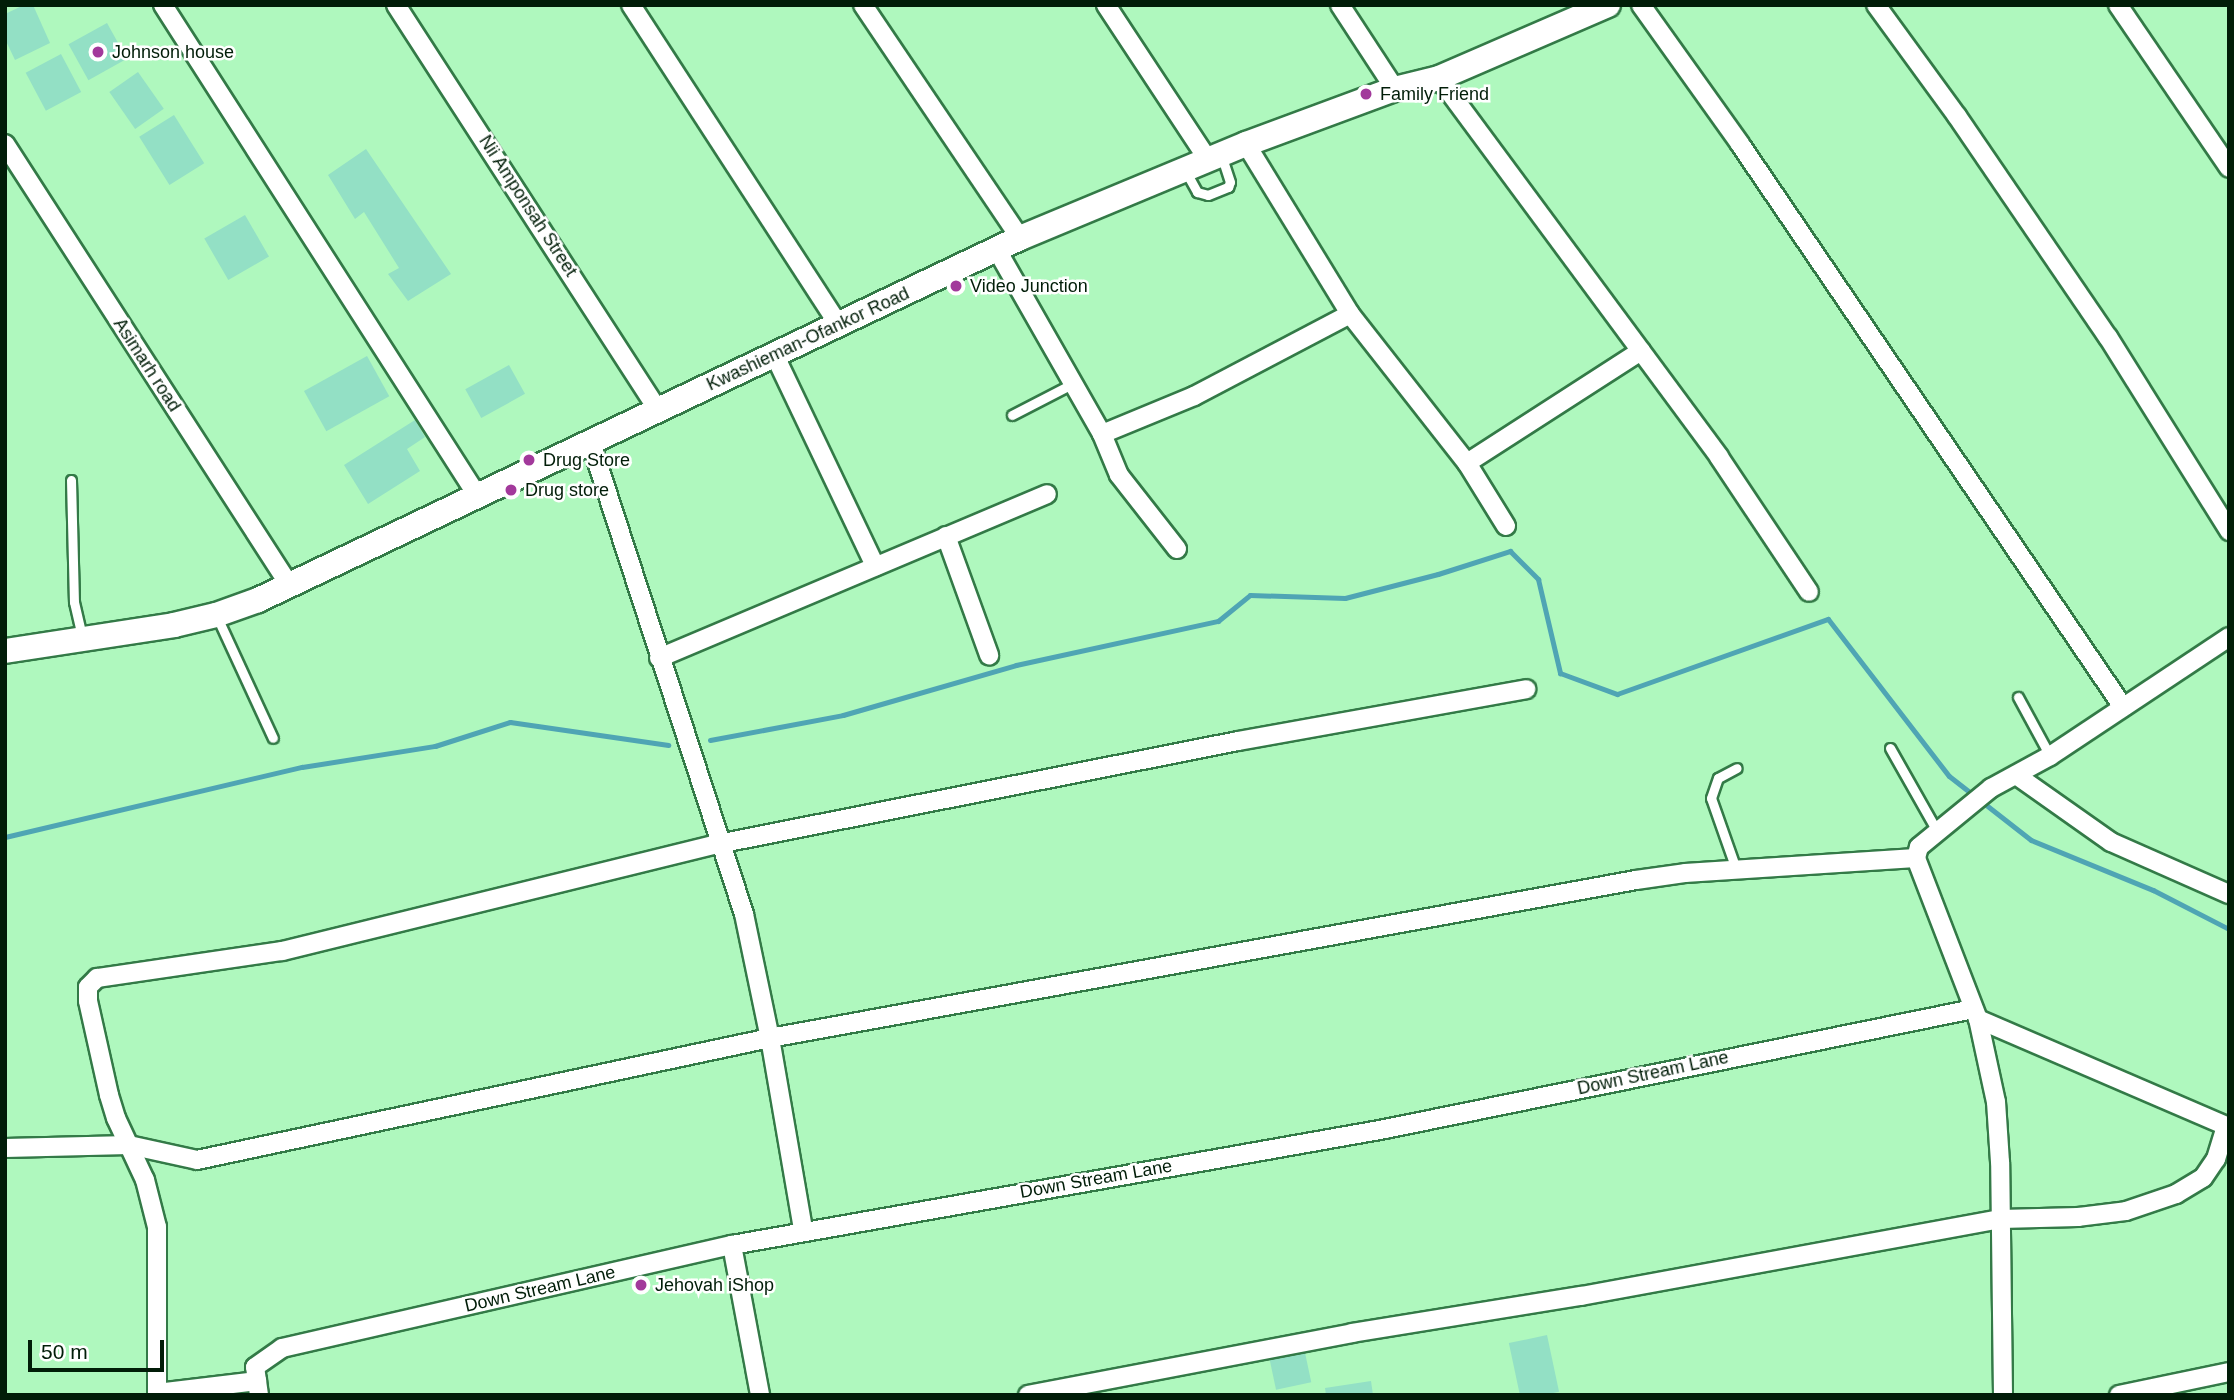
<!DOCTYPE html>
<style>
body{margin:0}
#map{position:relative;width:2234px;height:1400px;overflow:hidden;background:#aff8be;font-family:Arial,sans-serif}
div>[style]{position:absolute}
.stream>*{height:5px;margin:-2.5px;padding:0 2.5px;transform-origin:2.5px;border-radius:2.5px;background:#4fa5b4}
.building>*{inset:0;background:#93e0c5;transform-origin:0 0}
.roads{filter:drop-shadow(2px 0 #337a47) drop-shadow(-2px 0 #337a47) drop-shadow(0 2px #337a47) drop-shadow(0 -2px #337a47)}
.lane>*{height:9px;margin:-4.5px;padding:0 4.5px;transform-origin:4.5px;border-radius:4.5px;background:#fff}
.street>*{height:18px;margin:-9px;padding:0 9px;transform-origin:9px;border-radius:9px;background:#fff}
.secondary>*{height:24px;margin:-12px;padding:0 12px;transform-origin:12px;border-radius:12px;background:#fff}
.dots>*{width:19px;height:19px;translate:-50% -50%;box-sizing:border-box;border:4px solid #fff;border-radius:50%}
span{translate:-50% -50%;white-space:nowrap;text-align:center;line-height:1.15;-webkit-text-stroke:5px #fff;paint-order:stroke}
.poi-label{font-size:18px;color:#011d08}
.left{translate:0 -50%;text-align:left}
.street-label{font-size:18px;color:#011d08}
.frame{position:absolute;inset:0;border:7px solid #011d08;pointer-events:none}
.scale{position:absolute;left:28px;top:1340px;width:136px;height:32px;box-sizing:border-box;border:4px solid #011d08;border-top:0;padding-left:9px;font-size:21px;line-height:24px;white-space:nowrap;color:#011d08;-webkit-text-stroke:5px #fff;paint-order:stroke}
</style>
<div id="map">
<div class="stream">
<div style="left:710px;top:740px;width:135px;rotate:-10.6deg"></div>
<div style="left:843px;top:715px;width:180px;rotate:-16.1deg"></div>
<div style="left:1016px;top:665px;width:207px;rotate:-12.3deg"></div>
<div style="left:1218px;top:621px;width:41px;rotate:-39.1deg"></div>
<div style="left:1250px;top:595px;width:95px;rotate:1.8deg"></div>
<div style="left:1345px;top:598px;width:96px;rotate:-14.5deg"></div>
<div style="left:1438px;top:574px;width:76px;rotate:-17.7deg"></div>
<div style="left:1510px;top:551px;width:40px;rotate:45deg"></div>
<div style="left:1538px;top:579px;width:97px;rotate:76.8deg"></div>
<div style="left:1560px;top:673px;width:61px;rotate:20.2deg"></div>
<div style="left:1617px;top:694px;width:224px;rotate:-19.6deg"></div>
<div style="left:1828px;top:619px;width:198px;rotate:52.4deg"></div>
<div style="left:1949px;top:776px;width:104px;rotate:38deg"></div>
<div style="left:2031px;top:840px;width:132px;rotate:22.3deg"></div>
<div style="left:2153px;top:890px;width:85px;rotate:27.2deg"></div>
<div style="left:5px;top:837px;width:305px;rotate:-13.3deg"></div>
<div style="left:302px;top:767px;width:135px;rotate:-9deg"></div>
<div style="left:435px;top:746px;width:79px;rotate:-17.7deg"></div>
<div style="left:510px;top:722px;width:160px;rotate:8.3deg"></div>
</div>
<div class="building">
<div style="clip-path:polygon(24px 5px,33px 5px,50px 43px,15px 60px,5px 39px,5px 14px)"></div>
<div style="left:107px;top:23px;width:41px;height:44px;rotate:61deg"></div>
<div style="left:61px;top:54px;width:43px;height:40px;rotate:62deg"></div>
<div style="left:138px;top:72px;width:45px;height:35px;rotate:55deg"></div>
<div style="left:174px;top:115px;width:57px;height:41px;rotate:58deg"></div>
<div style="clip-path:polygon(366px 149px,451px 274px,408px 301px,388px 274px,399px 268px,364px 212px,355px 219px,328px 175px)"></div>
<div style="left:245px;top:215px;width:48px;height:47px;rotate:60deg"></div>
<div style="left:367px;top:356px;width:46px;height:72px;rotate:61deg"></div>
<div style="left:509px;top:365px;width:33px;height:50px;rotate:61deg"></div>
<div style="clip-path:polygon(415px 420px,425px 437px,407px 449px,420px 471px,368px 504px,344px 465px)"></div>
<div style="left:1547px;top:1335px;width:58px;height:39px;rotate:78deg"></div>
<div style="left:1304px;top:1348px;width:35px;height:36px;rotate:78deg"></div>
<div style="clip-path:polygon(1371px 1381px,1373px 1395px,1326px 1395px,1325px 1388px)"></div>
</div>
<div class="roads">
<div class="lane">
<div style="left:1186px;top:172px;width:23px;rotate:61deg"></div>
<div style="left:1197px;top:192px;width:11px;rotate:15deg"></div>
<div style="left:1208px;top:195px;width:22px;rotate:-22deg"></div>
<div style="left:1228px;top:187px;width:5px;rotate:-68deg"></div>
<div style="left:1230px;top:182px;width:26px;rotate:-108deg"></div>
<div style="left:1012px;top:415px;width:70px;rotate:-27.3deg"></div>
<div style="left:71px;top:480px;width:122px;rotate:88.6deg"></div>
<div style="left:74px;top:602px;width:35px;rotate:77deg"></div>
<div style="left:217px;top:617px;width:133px;rotate:65.2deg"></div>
<div style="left:2018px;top:697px;width:67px;rotate:61.5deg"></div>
<div style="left:1890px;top:748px;width:98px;rotate:60.5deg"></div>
<div style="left:1736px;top:869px;width:75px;rotate:-109.4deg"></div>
<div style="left:1711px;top:798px;width:21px;rotate:-71deg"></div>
<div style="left:1718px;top:778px;width:21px;rotate:-28deg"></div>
</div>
<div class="street">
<div style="left:163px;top:5px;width:582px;rotate:57.35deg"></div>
<div style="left:396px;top:5px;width:481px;rotate:57.1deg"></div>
<div style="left:631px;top:5px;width:382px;rotate:57deg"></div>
<div style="left:863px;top:5px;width:281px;rotate:56deg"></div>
<div style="left:1106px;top:5px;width:187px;rotate:56.6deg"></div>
<div style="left:1340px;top:5px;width:100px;rotate:56.8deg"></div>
<div style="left:1641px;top:5px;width:171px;rotate:54.5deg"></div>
<div style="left:1740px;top:144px;width:681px;rotate:55.77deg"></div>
<div style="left:1876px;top:5px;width:137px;rotate:53.9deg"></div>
<div style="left:1957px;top:116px;width:268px;rotate:55.7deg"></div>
<div style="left:2108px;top:337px;width:229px;rotate:58deg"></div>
<div style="left:2118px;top:5px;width:197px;rotate:55.7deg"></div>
<div style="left:1439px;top:78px;width:471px;rotate:53.5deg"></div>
<div style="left:1719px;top:457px;width:162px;rotate:56.3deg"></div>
<div style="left:5px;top:144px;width:526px;rotate:57.19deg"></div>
<div style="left:1246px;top:144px;width:199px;rotate:58.5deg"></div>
<div style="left:1350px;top:314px;width:189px;rotate:51.9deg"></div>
<div style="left:1467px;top:463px;width:74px;rotate:58.2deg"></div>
<div style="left:997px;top:250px;width:212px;rotate:60.3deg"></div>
<div style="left:1102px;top:434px;width:44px;rotate:67.5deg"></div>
<div style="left:1119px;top:475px;width:94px;rotate:51.9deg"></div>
<div style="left:775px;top:356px;width:233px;rotate:64.5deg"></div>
<div style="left:1102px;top:434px;width:100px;rotate:-22.4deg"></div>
<div style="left:1194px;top:396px;width:176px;rotate:-27.7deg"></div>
<div style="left:590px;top:440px;width:498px;rotate:72deg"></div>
<div style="left:744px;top:914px;width:127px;rotate:78.2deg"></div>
<div style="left:770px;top:1038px;width:195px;rotate:80.2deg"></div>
<div style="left:1467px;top:463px;width:207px;rotate:-32.8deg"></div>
<div style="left:946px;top:536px;width:127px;rotate:70.1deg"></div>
<div style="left:659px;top:658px;width:421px;rotate:-22.9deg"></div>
<div style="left:2016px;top:775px;width:116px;rotate:35.2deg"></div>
<div style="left:2111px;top:842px;width:129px;rotate:23.8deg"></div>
<div style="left:1978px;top:1019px;width:273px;rotate:23.3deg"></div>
<div style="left:5px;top:1148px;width:124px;rotate:-1.4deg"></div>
<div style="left:129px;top:1145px;width:70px;rotate:12.4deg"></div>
<div style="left:197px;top:1160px;width:586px;rotate:-12.02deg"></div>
<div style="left:770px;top:1038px;width:880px;rotate:-10.34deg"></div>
<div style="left:1636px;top:880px;width:49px;rotate:-8.1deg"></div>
<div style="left:1685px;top:873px;width:231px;rotate:-3.7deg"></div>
<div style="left:732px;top:1245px;width:153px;rotate:79.4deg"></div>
<div style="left:157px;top:1393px;width:101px;rotate:-6.8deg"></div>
<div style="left:157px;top:1395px;width:168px;rotate:-90deg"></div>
<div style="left:157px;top:1227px;width:49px;rotate:-104.3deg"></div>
<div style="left:145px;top:1180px;width:68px;rotate:-115.1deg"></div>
<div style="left:116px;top:1118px;width:24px;rotate:-107deg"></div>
<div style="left:109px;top:1095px;width:96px;rotate:-102.6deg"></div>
<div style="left:88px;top:1001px;width:14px;rotate:-90deg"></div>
<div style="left:88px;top:987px;width:13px;rotate:-45deg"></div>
<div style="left:97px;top:978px;width:187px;rotate:-8.3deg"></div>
<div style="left:282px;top:951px;width:454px;rotate:-13.8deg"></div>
<div style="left:723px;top:843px;width:525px;rotate:-11.2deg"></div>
<div style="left:1238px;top:741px;width:293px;rotate:-10.2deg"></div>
<div style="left:259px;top:1395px;width:28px;rotate:-98deg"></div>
<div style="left:255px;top:1367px;width:33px;rotate:-35deg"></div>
<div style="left:282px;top:1348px;width:462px;rotate:-12.9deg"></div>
<div style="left:732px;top:1245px;width:663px;rotate:-10.07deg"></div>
<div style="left:1385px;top:1129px;width:600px;rotate:-11.53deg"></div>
<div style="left:1028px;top:1395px;width:330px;rotate:-10.8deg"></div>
<div style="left:1352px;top:1333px;width:232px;rotate:-9.2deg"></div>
<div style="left:1581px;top:1296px;width:427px;rotate:-10.4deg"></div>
<div style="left:2001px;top:1219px;width:77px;rotate:-1.5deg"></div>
<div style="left:2078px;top:1217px;width:48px;rotate:-7.1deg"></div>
<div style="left:2126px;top:1211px;width:53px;rotate:-18.8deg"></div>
<div style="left:2176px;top:1194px;width:31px;rotate:-31deg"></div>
<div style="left:2203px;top:1178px;width:23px;rotate:-56deg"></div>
<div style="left:2216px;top:1159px;width:34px;rotate:-73deg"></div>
<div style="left:2003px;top:1395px;width:233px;rotate:-90.7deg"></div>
<div style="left:2000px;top:1162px;width:60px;rotate:-93.8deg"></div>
<div style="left:1996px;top:1102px;width:85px;rotate:-102.2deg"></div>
<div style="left:1978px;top:1019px;width:173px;rotate:-111.1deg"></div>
<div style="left:1916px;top:858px;width:11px;rotate:-75deg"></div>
<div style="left:1919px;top:847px;width:93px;rotate:-39.3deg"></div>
<div style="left:1991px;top:788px;width:67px;rotate:-28.5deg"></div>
<div style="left:2050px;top:756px;width:215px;rotate:-33.6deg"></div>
<div style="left:2119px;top:1395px;width:112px;rotate:-11.8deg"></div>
</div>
<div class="secondary">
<div style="left:5px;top:651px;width:171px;rotate:-8.7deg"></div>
<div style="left:174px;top:625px;width:43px;rotate:-13.4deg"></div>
<div style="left:216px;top:615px;width:45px;rotate:-19.7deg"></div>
<div style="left:258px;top:600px;width:844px;rotate:-25.41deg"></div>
<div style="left:1020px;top:238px;width:245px;rotate:-22.6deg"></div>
<div style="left:1246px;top:144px;width:159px;rotate:-20.3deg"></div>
<div style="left:1395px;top:89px;width:45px;rotate:-14deg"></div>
<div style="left:1439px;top:78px;width:184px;rotate:-23.4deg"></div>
</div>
</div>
<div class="dots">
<div style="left:98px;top:52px;background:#a2399b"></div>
<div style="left:1366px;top:94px;background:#a2399b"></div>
<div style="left:956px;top:286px;background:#a2399b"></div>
<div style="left:529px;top:460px;background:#a2399b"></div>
<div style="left:511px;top:490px;background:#a2399b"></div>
<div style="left:641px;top:1285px;background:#a2399b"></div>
</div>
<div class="poi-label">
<span class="left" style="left:112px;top:52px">Johnson house</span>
<span class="left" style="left:1380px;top:94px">Family Friend</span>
<span class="left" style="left:970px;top:286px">Video Junction</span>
<span class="left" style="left:543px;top:460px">Drug Store</span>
<span class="left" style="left:525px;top:490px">Drug store</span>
<span class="left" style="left:655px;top:1285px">Jehovah iShop</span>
</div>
<div class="street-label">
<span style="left:528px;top:206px;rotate:57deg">Nii Amponsah Street</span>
<span style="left:808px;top:339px;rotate:-25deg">Kwashieman-Ofankor Road</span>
<span style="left:147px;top:365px;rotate:57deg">Asimarh road</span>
<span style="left:1653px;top:1073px;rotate:-12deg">Down Stream Lane</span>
<span style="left:1096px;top:1179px;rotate:-10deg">Down Stream Lane</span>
<span style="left:540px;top:1289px;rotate:-13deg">Down Stream Lane</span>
</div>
<div class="frame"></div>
<div class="scale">50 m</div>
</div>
